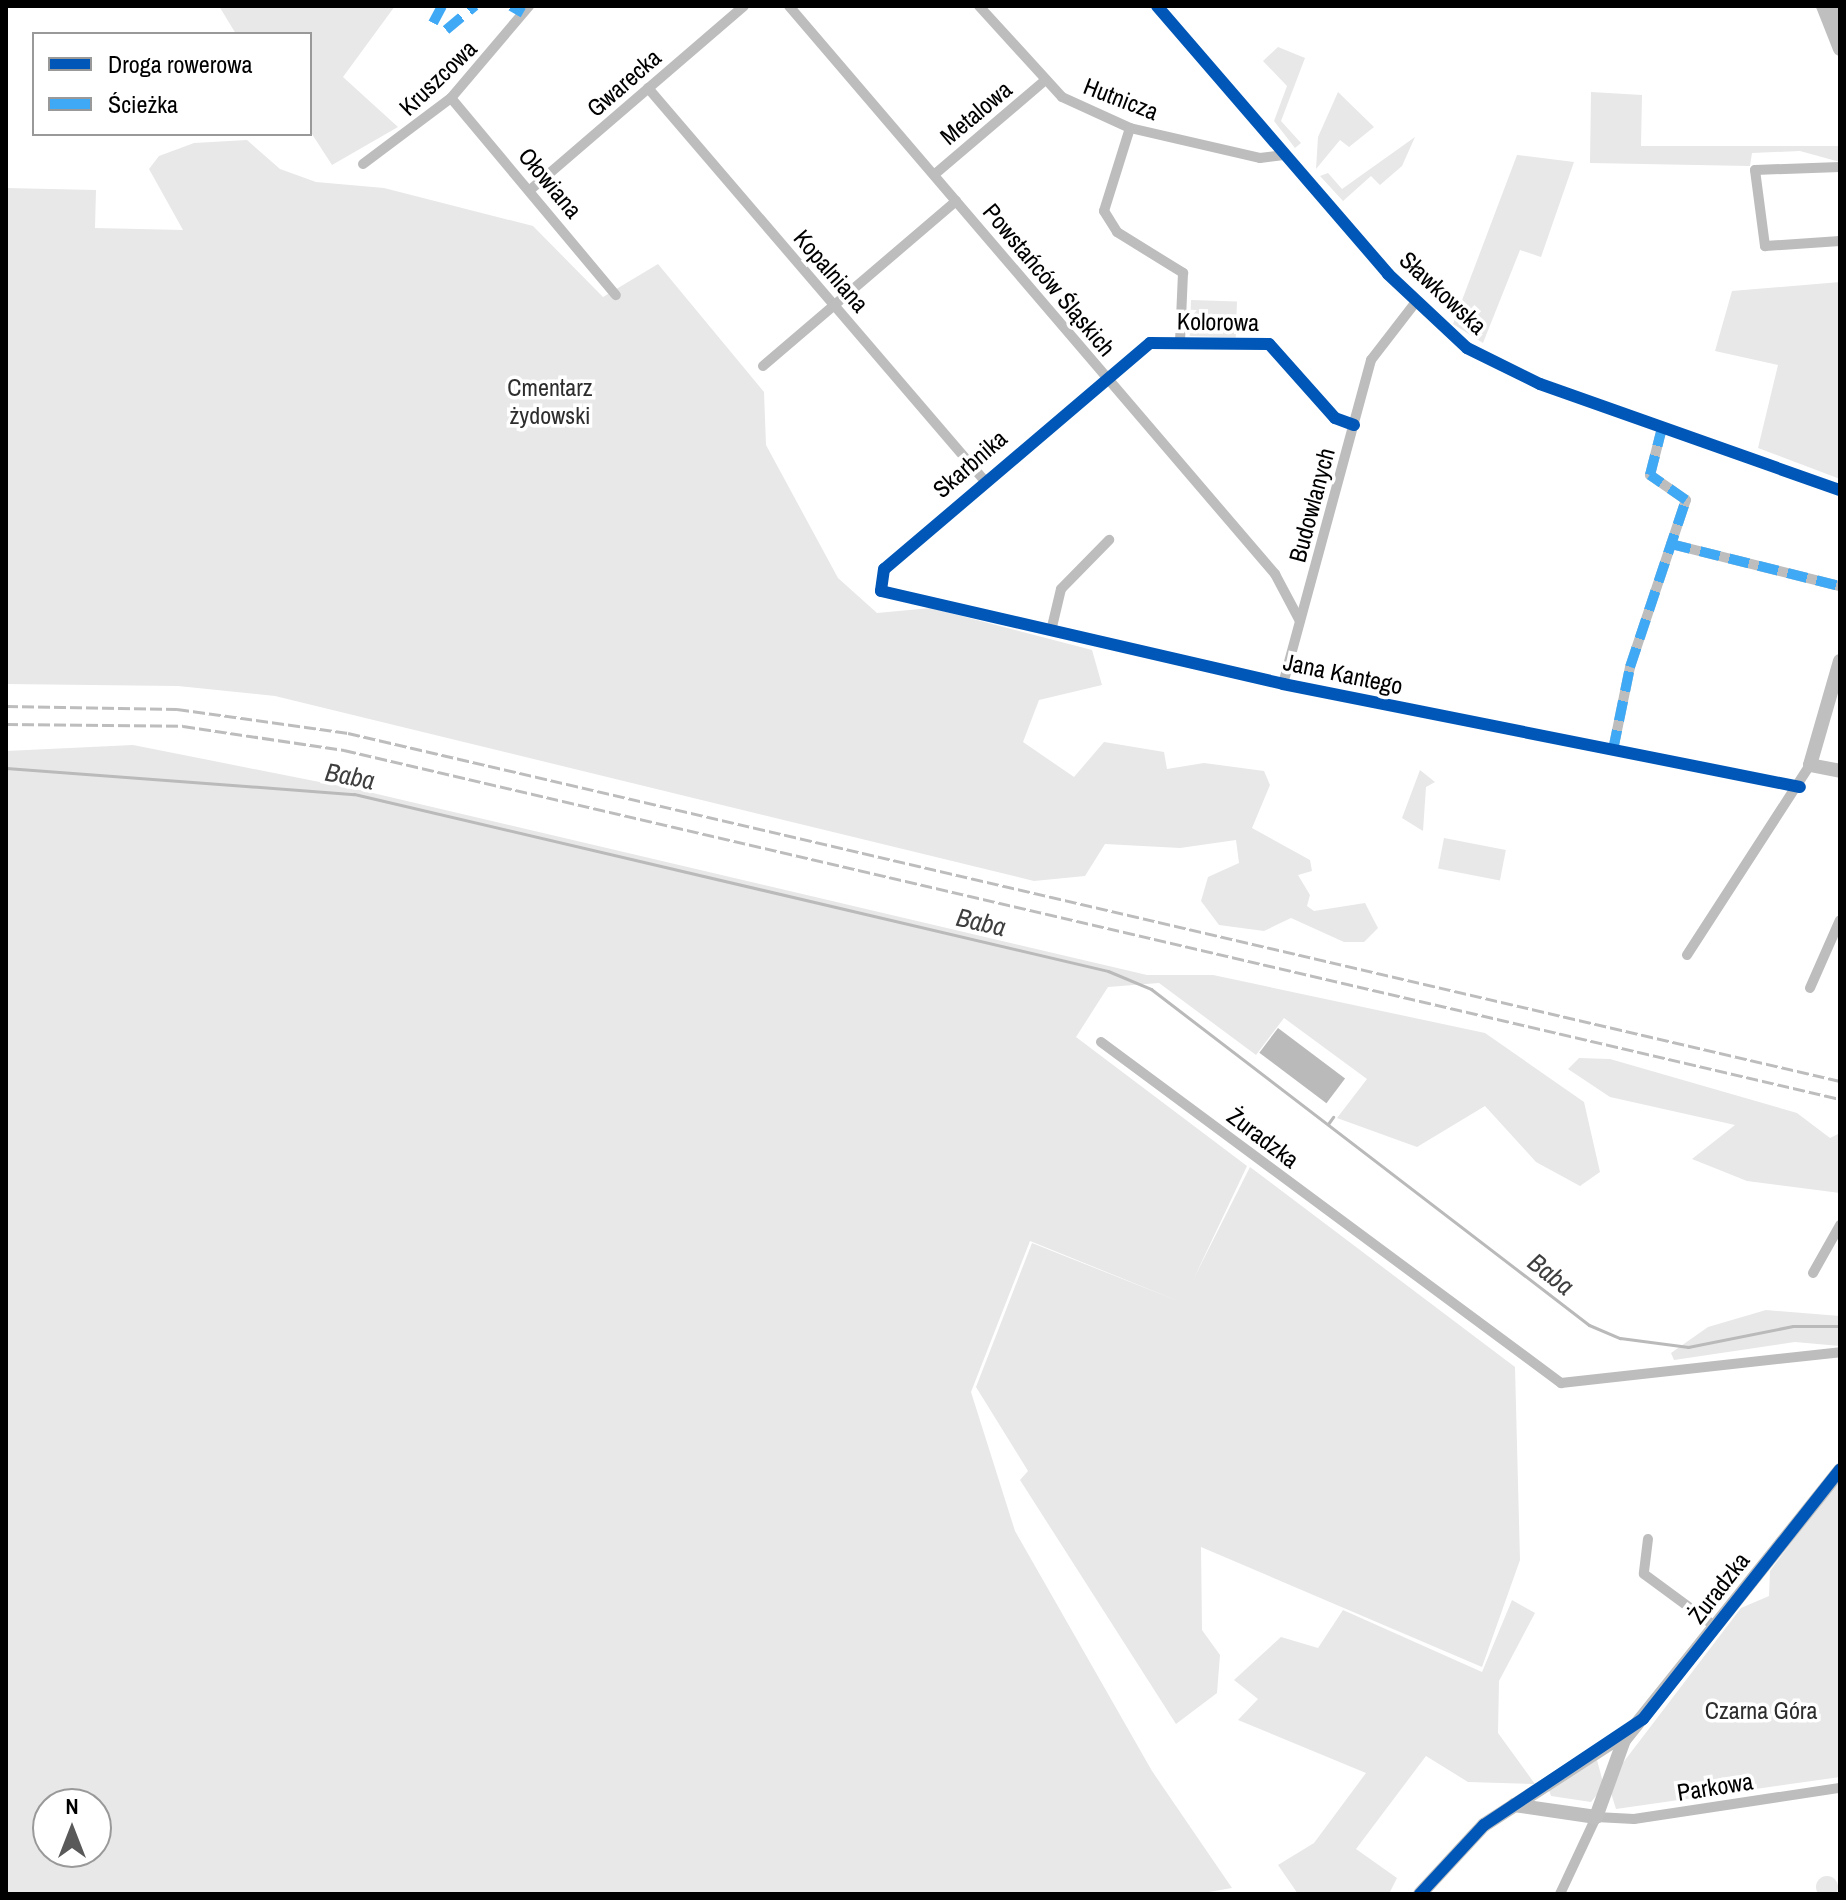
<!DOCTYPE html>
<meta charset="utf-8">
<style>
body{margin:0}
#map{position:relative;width:1846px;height:1900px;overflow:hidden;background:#fff;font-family:"Archivo Narrow",sans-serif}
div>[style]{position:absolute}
.green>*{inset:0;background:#e8e8e8;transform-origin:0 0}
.round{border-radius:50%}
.water>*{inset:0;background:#bababa;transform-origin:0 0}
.stream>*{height:3px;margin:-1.5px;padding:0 1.5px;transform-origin:1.5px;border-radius:1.5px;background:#bababa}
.street>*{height:10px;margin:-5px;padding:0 5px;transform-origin:5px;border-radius:5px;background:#bdbdbd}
.secondary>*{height:14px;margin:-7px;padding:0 7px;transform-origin:7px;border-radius:7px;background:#bfbfbf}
.rail>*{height:3px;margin-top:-1.5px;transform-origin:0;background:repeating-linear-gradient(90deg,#bdbdbd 0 12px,transparent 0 16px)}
.quiet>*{height:10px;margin-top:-5px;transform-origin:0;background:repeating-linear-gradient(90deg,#3fa9f5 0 20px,transparent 0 30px)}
.cycleway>*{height:12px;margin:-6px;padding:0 6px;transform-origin:6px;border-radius:6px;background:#0057b8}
span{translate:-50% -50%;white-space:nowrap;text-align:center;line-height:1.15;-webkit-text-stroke:7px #fff;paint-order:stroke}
.street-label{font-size:24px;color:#000}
.park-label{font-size:24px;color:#2d2d2d}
.water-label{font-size:26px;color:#3e3e3e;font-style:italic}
.frame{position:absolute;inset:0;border:8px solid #000;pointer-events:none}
.legend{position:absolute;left:32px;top:32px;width:280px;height:104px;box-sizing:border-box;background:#fff;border:2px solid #999;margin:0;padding:10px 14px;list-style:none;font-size:24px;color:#000}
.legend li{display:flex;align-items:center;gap:16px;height:40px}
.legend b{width:40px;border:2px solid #999}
.north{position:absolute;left:32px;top:1788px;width:80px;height:80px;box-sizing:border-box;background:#fff;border:2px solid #999;border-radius:50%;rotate:0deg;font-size:22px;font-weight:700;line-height:32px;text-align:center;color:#000}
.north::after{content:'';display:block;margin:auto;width:28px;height:36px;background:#595959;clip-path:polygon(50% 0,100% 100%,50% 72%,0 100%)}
</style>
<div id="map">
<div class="green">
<div style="clip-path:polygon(219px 6px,395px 6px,343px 77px,398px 127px,332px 165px,310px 131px,310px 34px,236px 34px)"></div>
<div style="clip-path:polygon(1278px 47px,1305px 58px,1281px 121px,1301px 143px,1295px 148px,1274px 121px,1287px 86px,1263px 61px)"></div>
<div style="clip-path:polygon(1338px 92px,1374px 127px,1349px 147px,1340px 140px,1316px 169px,1318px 137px)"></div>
<div style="clip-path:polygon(1591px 92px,1642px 95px,1641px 146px,1840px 146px,1840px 162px,1800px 151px,1752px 153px,1750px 166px,1590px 163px)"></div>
<div style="clip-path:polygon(1415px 137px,1402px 166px,1380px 185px,1371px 176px,1343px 201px,1320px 176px,1328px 173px,1342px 189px)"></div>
<div style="clip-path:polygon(247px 140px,280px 169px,316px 182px,384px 188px,533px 226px,603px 297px,658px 264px,764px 392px,766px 445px,838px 578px,877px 613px,931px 608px,1092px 650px,1102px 685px,1039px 700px,1023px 742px,1074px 777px,1104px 742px,1164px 752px,1167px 769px,1204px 763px,1264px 771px,1270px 785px,1252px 828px,1310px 860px,1312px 871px,1298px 875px,1310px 895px,1307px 906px,1314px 911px,1365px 903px,1378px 928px,1364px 942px,1344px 942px,1291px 918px,1264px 931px,1219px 925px,1201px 901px,1208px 877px,1239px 863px,1236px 840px,1180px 848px,1105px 844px,1085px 876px,1034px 881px,275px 696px,178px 686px,6px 684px,6px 188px,96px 190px,95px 228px,183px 230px,149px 169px,159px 156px,194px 143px)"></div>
<div style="clip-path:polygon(1517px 155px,1574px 162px,1541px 257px,1520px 250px,1483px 343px,1453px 324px)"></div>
<div style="clip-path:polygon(1840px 282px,1840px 479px,1758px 448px,1778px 365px,1715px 351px,1732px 291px)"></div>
<div style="left:1191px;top:300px;width:46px;height:36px;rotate:2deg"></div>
<div style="clip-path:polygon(evenodd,133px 745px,360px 790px,1147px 975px,1213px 975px,1485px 1033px,1584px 1102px,1600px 1172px,1580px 1186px,1536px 1162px,1485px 1106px,1417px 1147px,1337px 1118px,1367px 1079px,1284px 1018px,1256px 1055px,1159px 983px,1108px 987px,1076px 1037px,1247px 1166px,1194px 1278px,1250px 1167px,1515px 1367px,1520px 1560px,1482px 1667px,1201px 1547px,1202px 1630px,1220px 1655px,1217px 1693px,1176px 1724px,1020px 1480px,1028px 1471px,976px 1387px,1032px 1243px,1183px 1303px,1030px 1241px,971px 1392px,1015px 1531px,1152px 1771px,1232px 1888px,1197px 1894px,6px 1894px,6px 751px,133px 745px,48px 1804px,96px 1804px,96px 1852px,48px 1852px,48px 1804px)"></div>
<div style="clip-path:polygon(1420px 770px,1435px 782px,1426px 787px,1423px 831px,1402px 818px)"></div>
<div style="left:1444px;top:838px;width:63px;height:31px;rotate:11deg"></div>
<div style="clip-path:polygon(1579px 1058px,1610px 1059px,1797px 1113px,1830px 1138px,1840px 1133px,1840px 1193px,1747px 1181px,1692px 1159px,1735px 1125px,1610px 1097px,1568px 1069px)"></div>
<div style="clip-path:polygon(1766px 1310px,1840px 1316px,1840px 1346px,1795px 1342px,1674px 1360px,1671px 1353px,1708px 1327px)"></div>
<div style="clip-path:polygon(1840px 1477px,1840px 1777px,1616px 1809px,1611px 1793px,1622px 1764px,1741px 1608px,1769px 1596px,1770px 1571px)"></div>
<div style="clip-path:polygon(1512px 1600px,1535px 1613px,1499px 1681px,1498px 1733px,1535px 1784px,1468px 1782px,1426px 1756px,1356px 1849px,1397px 1878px,1389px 1894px,1298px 1894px,1278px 1865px,1314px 1843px,1366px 1773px,1238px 1720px,1258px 1699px,1234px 1680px,1281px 1637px,1318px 1648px,1343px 1610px,1482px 1672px)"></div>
<div style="clip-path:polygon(1597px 1760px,1604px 1786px,1591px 1802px,1551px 1796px,1549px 1790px)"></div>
<div class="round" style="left:1816px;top:1876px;width:22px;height:22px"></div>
</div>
<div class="water">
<div style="left:1278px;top:1028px;width:84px;height:31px;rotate:37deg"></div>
</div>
<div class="stream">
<div style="left:6px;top:768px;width:349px;rotate:4.3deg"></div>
<div style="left:354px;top:794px;width:774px;rotate:13.21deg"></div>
<div style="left:1108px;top:971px;width:47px;rotate:22.7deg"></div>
<div style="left:1151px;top:989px;width:552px;rotate:37.49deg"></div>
<div style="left:1589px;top:1325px;width:34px;rotate:23deg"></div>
<div style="left:1620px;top:1338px;width:69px;rotate:7.5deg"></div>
<div style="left:1688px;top:1347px;width:107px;rotate:-11.3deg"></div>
<div style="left:1793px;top:1326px;width:47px"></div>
<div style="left:1328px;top:1124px;width:9px;rotate:-54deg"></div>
</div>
<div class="street">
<div style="left:789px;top:6px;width:748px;rotate:49.45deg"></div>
<div style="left:1275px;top:574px;width:53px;rotate:62deg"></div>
<div style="left:979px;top:6px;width:123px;rotate:47.6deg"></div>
<div style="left:1062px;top:97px;width:75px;rotate:24.5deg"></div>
<div style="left:1130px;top:128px;width:133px;rotate:13deg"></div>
<div style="left:1260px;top:158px;width:26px;rotate:-7deg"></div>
<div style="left:1157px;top:6px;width:354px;rotate:49.2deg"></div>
<div style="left:1388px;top:274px;width:108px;rotate:43.1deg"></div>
<div style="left:1467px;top:348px;width:81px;rotate:26.3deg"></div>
<div style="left:1540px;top:384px;width:318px;rotate:19.5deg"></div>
<div style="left:648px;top:88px;width:516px;rotate:49.4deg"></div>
<div style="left:451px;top:98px;width:257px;rotate:50.1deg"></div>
<div style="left:1130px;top:128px;width:87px;rotate:107.4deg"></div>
<div style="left:1104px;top:211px;width:25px;rotate:58deg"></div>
<div style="left:1117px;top:232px;width:78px;rotate:31.8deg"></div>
<div style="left:1183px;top:273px;width:70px;rotate:92.5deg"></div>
<div style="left:363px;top:164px;width:110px;rotate:-36.9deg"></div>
<div style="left:451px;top:98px;width:121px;rotate:-49.7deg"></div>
<div style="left:1840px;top:167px;width:85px;rotate:178deg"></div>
<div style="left:1755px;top:170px;width:77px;rotate:82.5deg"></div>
<div style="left:1765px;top:246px;width:75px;rotate:-3.8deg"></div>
<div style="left:935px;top:174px;width:140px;rotate:-40.4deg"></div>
<div style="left:530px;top:190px;width:282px;rotate:-40.7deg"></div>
<div style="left:763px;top:366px;width:254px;rotate:-40.5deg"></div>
<div style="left:1354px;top:425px;width:20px;rotate:-160deg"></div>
<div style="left:1335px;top:418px;width:99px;rotate:-131.7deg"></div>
<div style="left:1269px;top:344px;width:119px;rotate:-179.5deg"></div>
<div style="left:1150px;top:343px;width:349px;rotate:139.6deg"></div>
<div style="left:884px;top:569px;width:22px;rotate:98deg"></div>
<div style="left:881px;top:591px;width:413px;rotate:13deg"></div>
<div style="left:1283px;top:684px;width:527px;rotate:11.27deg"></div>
<div style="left:1671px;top:544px;width:174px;rotate:14deg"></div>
<div style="left:1051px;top:631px;width:43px;rotate:-76.6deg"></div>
<div style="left:1061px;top:589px;width:69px;rotate:-45.6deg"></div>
<div style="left:1283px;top:684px;width:336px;rotate:-74.8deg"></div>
<div style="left:1371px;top:360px;width:72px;rotate:-52.3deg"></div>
<div style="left:1613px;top:750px;width:85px;rotate:-78.4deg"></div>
<div style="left:1630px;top:667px;width:176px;rotate:-71.5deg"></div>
<div style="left:1686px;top:500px;width:44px;rotate:-145.2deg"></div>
<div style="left:1650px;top:475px;width:49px;rotate:-75.7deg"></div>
<div style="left:1687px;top:955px;width:226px;rotate:-57.1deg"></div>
<div style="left:1810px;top:988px;width:74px;rotate:-66.2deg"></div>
<div style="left:1101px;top:1042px;width:573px;rotate:36.55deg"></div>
<div style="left:1561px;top:1383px;width:281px;rotate:-6.3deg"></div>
<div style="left:1813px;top:1273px;width:55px;rotate:-60.6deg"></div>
<div style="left:1648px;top:1539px;width:35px;rotate:97deg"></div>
<div style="left:1644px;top:1574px;width:89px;rotate:36.4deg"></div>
<div style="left:1560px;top:1894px;width:85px;rotate:-64.9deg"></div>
<div style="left:1596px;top:1817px;width:38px;rotate:3deg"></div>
<div style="left:1634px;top:1819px;width:208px;rotate:-8.6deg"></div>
</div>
<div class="secondary">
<div style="left:1823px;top:6px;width:46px;rotate:68.4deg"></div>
<div style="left:1834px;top:6px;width:25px;rotate:78deg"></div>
<div style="left:1840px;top:661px;width:108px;rotate:106.1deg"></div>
<div style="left:1810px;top:765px;width:31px;rotate:11deg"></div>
<div style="left:1514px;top:1805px;width:83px;rotate:8.3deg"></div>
<div style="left:1596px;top:1817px;width:82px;rotate:-70deg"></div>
<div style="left:1624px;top:1740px;width:346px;rotate:-51.3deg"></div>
<div style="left:1420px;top:1894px;width:94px;rotate:-47.2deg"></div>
<div style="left:1484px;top:1825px;width:169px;rotate:-32.9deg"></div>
</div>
<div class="rail">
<div style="left:6px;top:706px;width:171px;rotate:1deg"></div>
<div style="left:177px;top:709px;width:173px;rotate:8deg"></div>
<div style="left:348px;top:733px;width:1532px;rotate:13.13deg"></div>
<div style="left:6px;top:724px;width:177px;rotate:0.6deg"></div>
<div style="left:183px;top:726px;width:163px;rotate:8.5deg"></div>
<div style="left:344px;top:750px;width:1536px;rotate:13.13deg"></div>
</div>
<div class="quiet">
<div style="left:511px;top:6px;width:14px;rotate:30deg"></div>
<div style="left:433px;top:23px;width:19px;rotate:-62deg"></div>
<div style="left:446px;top:30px;width:38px;rotate:-40deg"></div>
<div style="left:1671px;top:544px;width:174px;rotate:14deg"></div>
<div style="left:1613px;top:750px;width:85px;rotate:-78.4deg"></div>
<div style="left:1630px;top:667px;width:176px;rotate:-71.5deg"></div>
<div style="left:1686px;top:500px;width:44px;rotate:-145.2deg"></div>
<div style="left:1650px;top:475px;width:49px;rotate:-75.7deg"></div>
</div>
<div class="cycleway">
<div style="left:1157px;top:6px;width:354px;rotate:49.2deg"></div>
<div style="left:1388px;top:274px;width:108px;rotate:43.1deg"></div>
<div style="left:1467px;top:348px;width:81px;rotate:26.3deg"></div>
<div style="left:1540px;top:384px;width:318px;rotate:19.5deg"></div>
<div style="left:1354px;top:425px;width:20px;rotate:-160deg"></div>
<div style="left:1335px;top:418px;width:99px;rotate:-131.7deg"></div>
<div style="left:1269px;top:344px;width:119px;rotate:-179.5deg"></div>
<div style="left:1150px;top:343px;width:349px;rotate:139.6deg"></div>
<div style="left:884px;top:569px;width:22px;rotate:98deg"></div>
<div style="left:881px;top:591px;width:413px;rotate:13deg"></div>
<div style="left:1283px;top:684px;width:527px;rotate:11.27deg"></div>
<div style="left:1420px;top:1894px;width:94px;rotate:-47.2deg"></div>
<div style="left:1484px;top:1825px;width:191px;rotate:-33.7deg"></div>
<div style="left:1643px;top:1719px;width:318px;rotate:-51.7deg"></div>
</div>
<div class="street-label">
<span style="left:438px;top:78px;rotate:-44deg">Kruszcowa</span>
<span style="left:624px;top:83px;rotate:-41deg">Gwarecka</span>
<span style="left:1121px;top:99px;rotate:21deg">Hutnicza</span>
<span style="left:976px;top:113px;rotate:-40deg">Metalowa</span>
<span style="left:550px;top:183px;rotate:50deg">Ołowiana</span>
<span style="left:831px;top:271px;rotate:49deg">Kopalniana</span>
<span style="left:1049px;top:280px;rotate:50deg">Powstańców Śląskich</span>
<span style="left:1443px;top:293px;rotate:43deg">Sławkowska</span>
<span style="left:1218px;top:322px;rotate:1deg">Kolorowa</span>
<span style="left:970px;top:464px;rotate:-41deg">Skarbnika</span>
<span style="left:1312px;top:505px;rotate:-75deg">Budowlanych</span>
<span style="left:1343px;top:674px;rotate:12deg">Jana Kantego</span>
<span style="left:1263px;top:1138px;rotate:37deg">Żuradzka</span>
<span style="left:1719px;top:1588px;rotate:-52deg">Żuradzka</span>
<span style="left:1715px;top:1787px;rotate:-9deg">Parkowa</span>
</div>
<div class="park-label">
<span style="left:550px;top:402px">Cmentarz<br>żydowski</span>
<span style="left:1761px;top:1711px">Czarna Góra</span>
</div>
<div class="water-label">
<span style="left:350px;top:776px;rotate:11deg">Baba</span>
<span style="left:981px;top:922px;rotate:13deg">Baba</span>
<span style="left:1551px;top:1274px;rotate:38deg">Baba</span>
</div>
<div class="frame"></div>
<ul class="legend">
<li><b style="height:10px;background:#0057b8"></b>Droga rowerowa</li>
<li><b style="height:10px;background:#3fa9f5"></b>Ścieżka</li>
</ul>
<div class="north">N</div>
</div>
